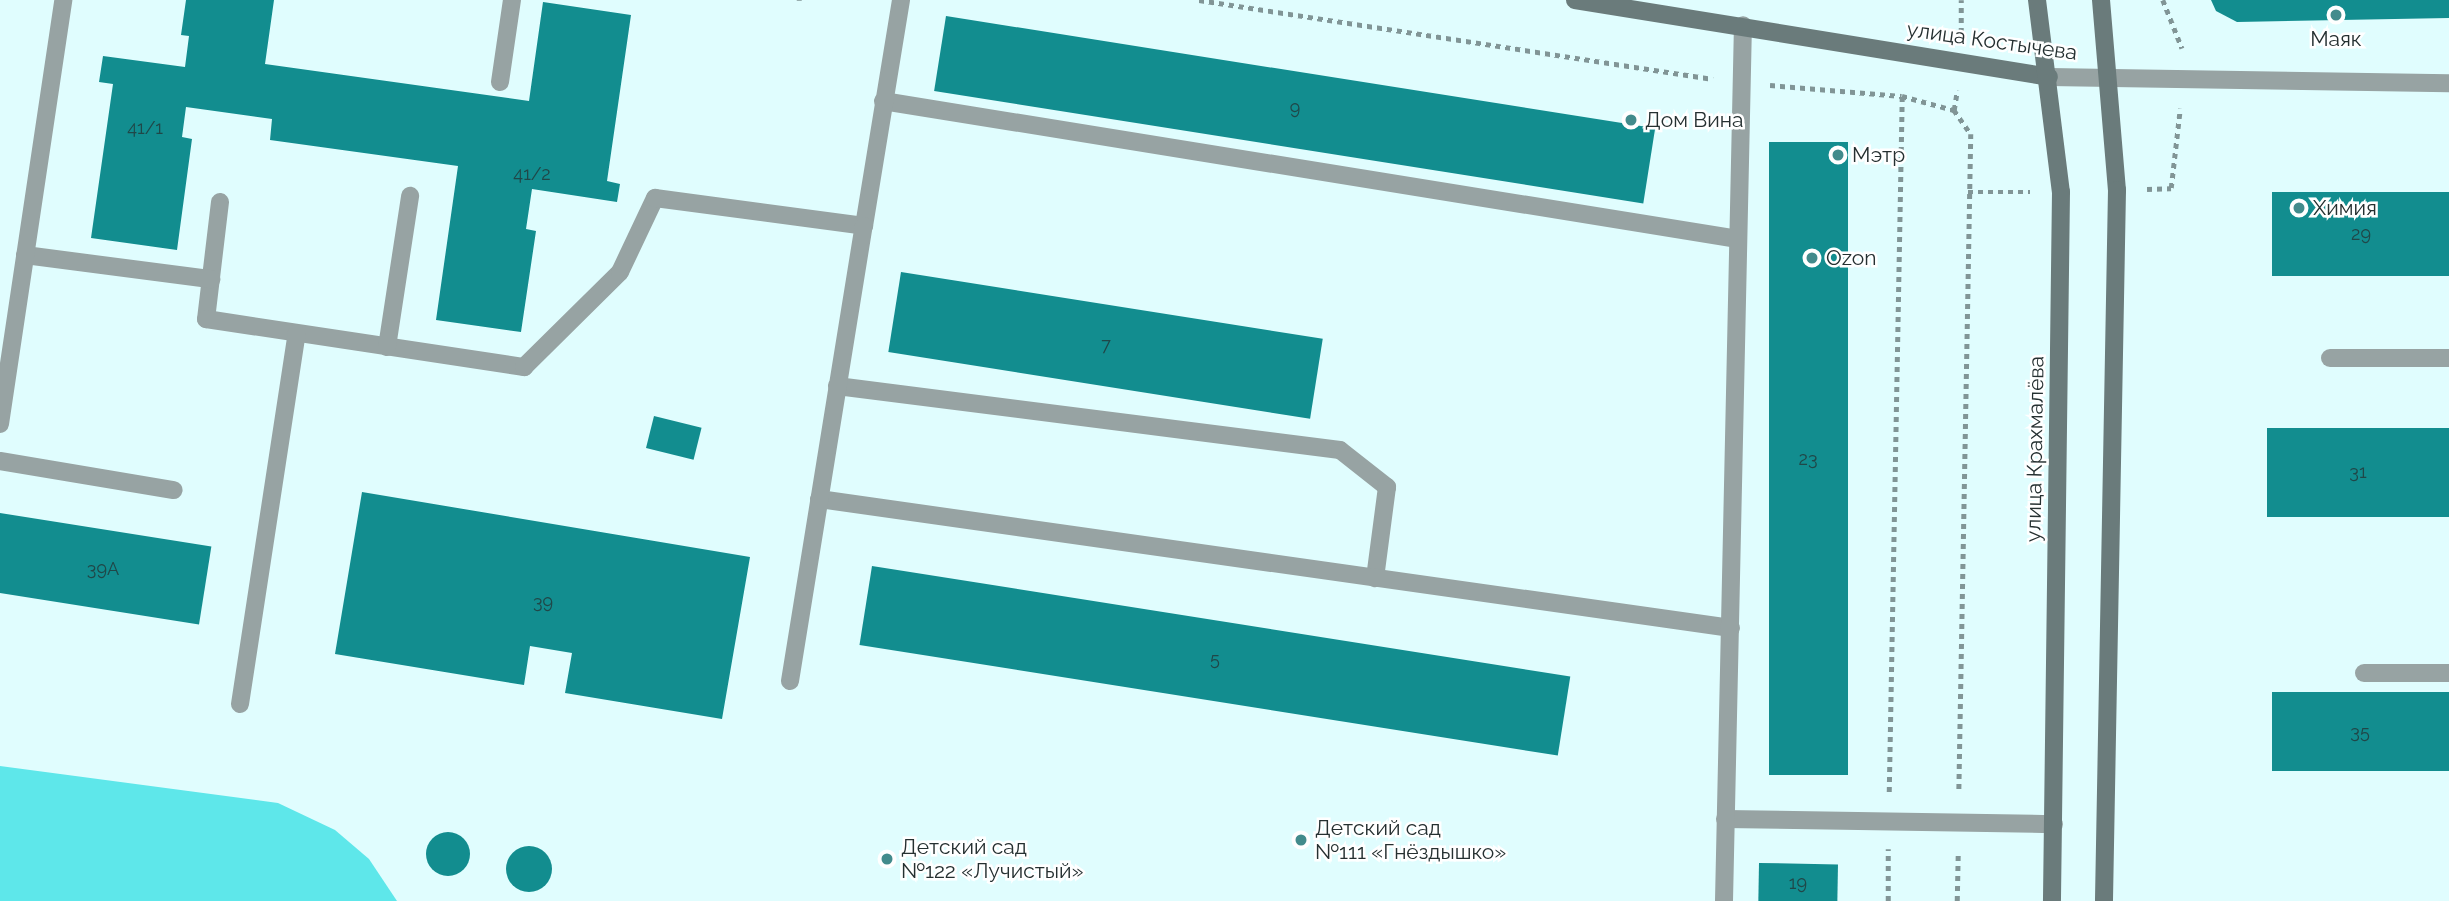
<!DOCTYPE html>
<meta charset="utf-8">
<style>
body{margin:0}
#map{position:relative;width:2449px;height:901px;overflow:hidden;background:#e0fdfe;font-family:Raleway,sans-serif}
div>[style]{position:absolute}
.green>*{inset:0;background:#5ee7ea}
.building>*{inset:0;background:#128d8f;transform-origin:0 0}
.round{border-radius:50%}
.path>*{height:4.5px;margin-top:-2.25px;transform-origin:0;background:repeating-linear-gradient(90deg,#819596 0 5px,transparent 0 10px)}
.lane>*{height:18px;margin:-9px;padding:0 9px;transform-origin:9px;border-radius:9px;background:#97a3a3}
.street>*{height:18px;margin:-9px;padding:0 9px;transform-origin:9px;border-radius:9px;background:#97a3a3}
.secondary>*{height:18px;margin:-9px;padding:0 9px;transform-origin:9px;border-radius:9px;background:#6a7b7b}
.dots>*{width:19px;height:19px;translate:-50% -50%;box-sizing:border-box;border:4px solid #fff;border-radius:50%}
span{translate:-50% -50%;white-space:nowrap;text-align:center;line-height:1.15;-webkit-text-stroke:5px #fff;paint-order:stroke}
.number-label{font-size:18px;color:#204748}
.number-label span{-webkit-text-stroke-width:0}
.poi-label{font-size:21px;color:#253031}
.left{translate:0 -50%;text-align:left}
.street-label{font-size:21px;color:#253031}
</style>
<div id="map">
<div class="green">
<div style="clip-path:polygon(0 766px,278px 803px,335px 830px,369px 859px,397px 901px,0 901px)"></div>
</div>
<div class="building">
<div style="clip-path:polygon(186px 0,274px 0,265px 64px,529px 101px,543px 2px,631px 15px,607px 181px,620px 184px,617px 202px,532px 189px,526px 229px,536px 231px,521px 332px,436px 320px,458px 166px,270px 140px,272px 119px,186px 107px,182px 137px,192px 139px,177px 250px,91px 238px,113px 84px,99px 82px,103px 56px,185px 67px,189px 36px,181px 35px)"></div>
<div style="clip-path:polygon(2211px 0,2449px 0,2449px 18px,2237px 22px,2216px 11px)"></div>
<div style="left:946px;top:16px;width:718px;height:76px;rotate:9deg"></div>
<div style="left:1769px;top:142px;width:79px;height:633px"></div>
<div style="left:2272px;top:192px;width:177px;height:84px"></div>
<div style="left:901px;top:272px;width:427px;height:81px;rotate:9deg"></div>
<div style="left:654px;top:416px;width:49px;height:33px;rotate:14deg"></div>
<div style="left:2267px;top:428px;width:182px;height:89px"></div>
<div style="clip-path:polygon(362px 492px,750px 557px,722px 719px,565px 693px,572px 653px,530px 646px,524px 685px,335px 654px)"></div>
<div style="left:0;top:513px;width:214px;height:79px;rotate:9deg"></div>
<div style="left:872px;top:566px;width:707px;height:80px;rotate:9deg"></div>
<div style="left:2272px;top:692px;width:177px;height:79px"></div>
<div class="round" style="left:426px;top:832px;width:44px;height:44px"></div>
<div class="round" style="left:506px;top:846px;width:46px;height:46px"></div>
<div style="left:1759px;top:863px;width:79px;height:38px;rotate:1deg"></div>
</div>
<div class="path">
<div style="left:1199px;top:0;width:520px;rotate:8.74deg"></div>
<div style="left:2163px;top:0;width:52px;rotate:68.4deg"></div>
<div style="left:799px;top:1px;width:1px;rotate:-90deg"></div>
<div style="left:1961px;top:33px;width:33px;rotate:-90deg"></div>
<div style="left:1770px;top:85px;width:132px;rotate:4.8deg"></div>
<div style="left:1902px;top:96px;width:54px;rotate:15.1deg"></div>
<div style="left:1954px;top:110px;width:29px;rotate:55deg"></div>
<div style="left:1971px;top:134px;width:658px;rotate:91.04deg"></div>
<div style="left:1954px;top:110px;width:20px;rotate:-81deg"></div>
<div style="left:2147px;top:189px;width:24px;rotate:-2deg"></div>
<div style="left:2171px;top:188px;width:80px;rotate:-83.5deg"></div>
<div style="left:1968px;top:192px;width:62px"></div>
<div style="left:1889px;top:792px;width:696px;rotate:-88.93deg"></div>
<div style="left:1888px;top:901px;width:52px;rotate:-90deg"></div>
<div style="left:1957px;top:901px;width:48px;rotate:-88.8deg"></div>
</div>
<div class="lane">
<div style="left:500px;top:82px;width:83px;rotate:-81.7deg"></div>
<div style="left:883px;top:101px;width:866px;rotate:9.17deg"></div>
<div style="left:220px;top:202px;width:118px;rotate:96.8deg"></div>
<div style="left:206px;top:319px;width:322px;rotate:8.6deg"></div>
<div style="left:524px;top:367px;width:135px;rotate:-44.7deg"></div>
<div style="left:620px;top:272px;width:82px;rotate:-64.7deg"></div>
<div style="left:655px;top:198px;width:211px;rotate:7.6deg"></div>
<div style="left:864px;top:226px;width:229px;rotate:-80.7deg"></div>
<div style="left:25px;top:255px;width:188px;rotate:7.4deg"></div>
<div style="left:387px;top:347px;width:153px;rotate:-81.3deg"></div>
<div style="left:2330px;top:358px;width:119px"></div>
<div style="left:837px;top:386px;width:507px;rotate:7.25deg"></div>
<div style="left:1340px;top:450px;width:60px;rotate:38.2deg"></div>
<div style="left:1387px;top:487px;width:92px;rotate:97.5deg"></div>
<div style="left:0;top:424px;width:429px;rotate:-81.5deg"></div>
<div style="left:0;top:461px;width:176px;rotate:9.5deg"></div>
<div style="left:819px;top:499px;width:921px;rotate:8.05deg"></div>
<div style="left:2364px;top:673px;width:85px"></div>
<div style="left:790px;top:681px;width:461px;rotate:-80.8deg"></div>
<div style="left:240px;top:704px;width:375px;rotate:-81.3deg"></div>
<div style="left:1725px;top:819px;width:329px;rotate:0.9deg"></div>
<div style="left:1724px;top:901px;width:876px;rotate:-88.76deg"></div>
</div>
<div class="street">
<div style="left:2049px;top:77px;width:400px;rotate:0.9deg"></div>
</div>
<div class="secondary">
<div style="left:1575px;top:0;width:480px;rotate:9.2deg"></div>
<div style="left:2037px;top:0;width:193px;rotate:82.9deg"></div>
<div style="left:2061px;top:192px;width:709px;rotate:90.73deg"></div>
<div style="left:2101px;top:0;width:191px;rotate:85.2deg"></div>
<div style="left:2117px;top:190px;width:711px;rotate:91.05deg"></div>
</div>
<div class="dots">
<div style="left:2336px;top:15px;background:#428b8c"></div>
<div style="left:1631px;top:120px;background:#428b8c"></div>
<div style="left:1838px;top:155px;background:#428b8c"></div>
<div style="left:2299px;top:208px;background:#428b8c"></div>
<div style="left:1812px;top:258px;background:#428b8c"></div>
<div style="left:1301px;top:840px;background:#428b8c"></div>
<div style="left:887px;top:859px;background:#428b8c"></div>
</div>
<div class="number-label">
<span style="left:1295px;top:108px">9</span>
<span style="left:145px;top:128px">41/1</span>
<span style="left:532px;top:174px">41/2</span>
<span style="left:2361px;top:234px">29</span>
<span style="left:1106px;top:345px">7</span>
<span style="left:1808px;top:459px">23</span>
<span style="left:2358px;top:472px">31</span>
<span style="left:103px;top:569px">39А</span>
<span style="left:543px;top:602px">39</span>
<span style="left:1215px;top:659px">5</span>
<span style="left:2360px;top:732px">35</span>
<span style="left:1798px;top:883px">19</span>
</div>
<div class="poi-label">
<span style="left:2336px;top:39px">Маяк</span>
<span class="left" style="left:1645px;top:120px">Дом Вина</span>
<span class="left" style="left:1852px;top:155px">Мэтр</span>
<span class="left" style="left:2313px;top:208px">Химия</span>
<span class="left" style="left:1826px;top:258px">Ozon</span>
<span class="left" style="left:1315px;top:840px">Детский сад<br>№111 «Гнёздышко»</span>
<span class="left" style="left:901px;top:859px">Детский сад<br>№122 «Лучистый»</span>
</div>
<div class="street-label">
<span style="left:1992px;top:41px;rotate:8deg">улица Костычева</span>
<span style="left:2035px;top:449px;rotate:-89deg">улица Крахмалёва</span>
</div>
</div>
